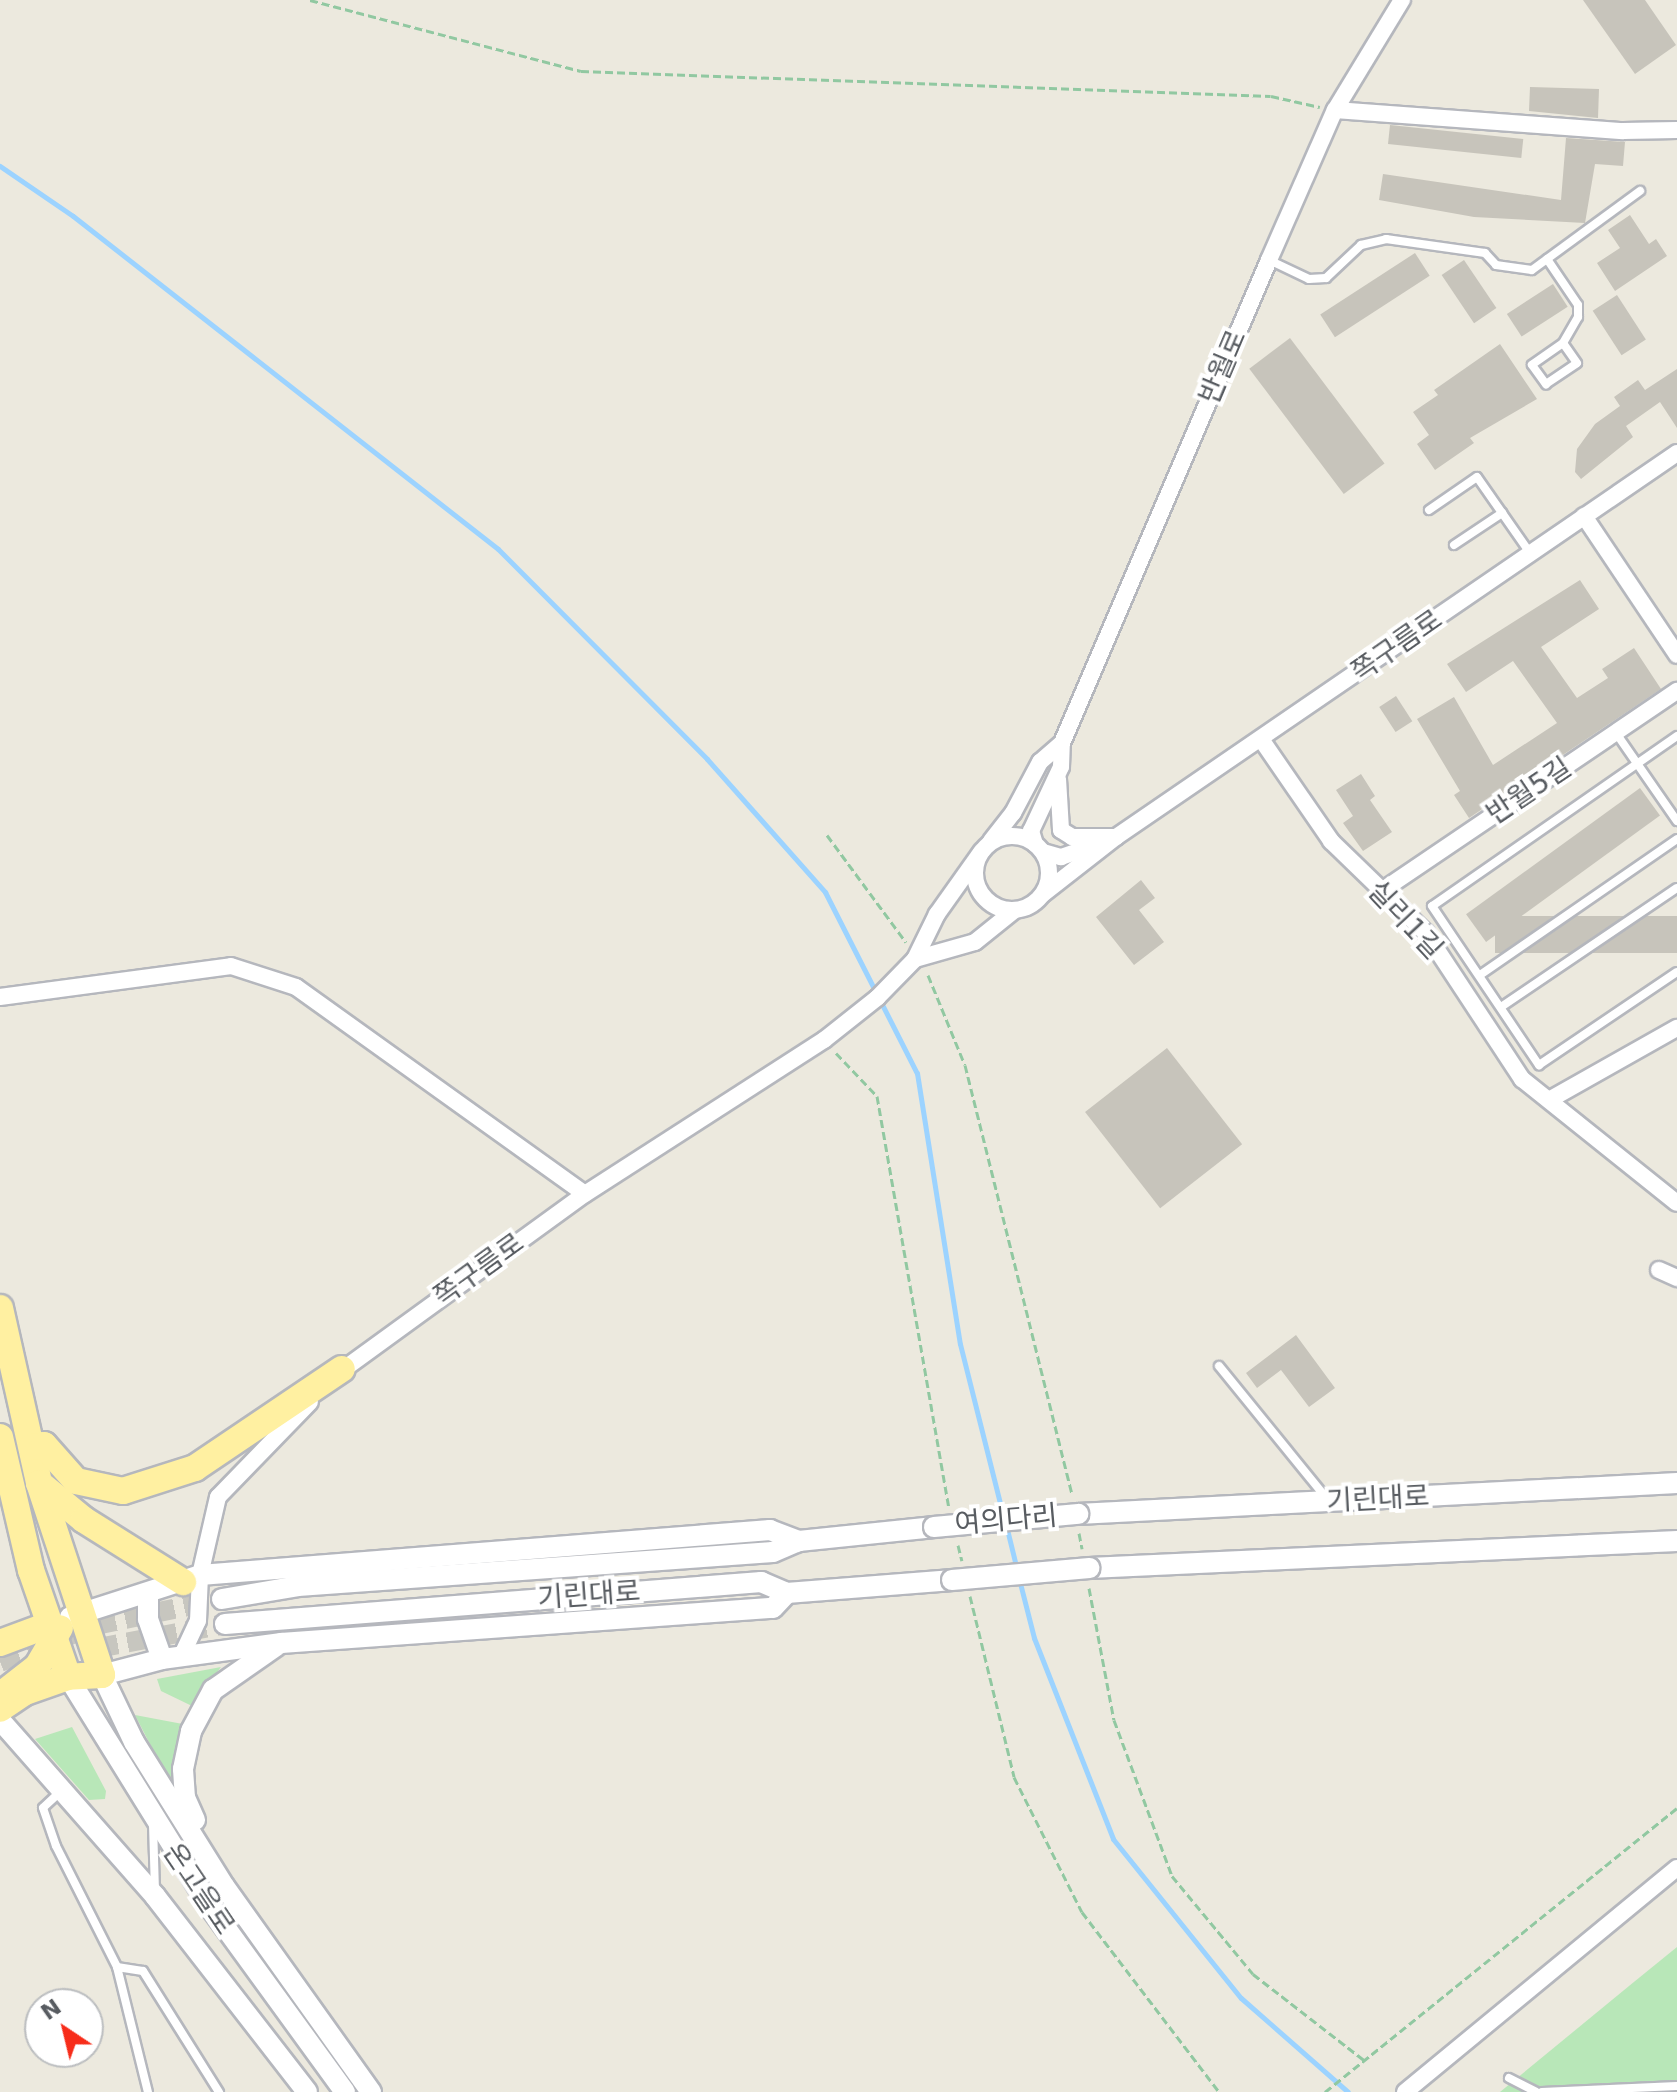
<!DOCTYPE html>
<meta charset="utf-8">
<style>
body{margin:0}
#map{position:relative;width:1677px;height:2092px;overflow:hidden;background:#ece9de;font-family:"DejaVu Sans","Noto Sans KR",sans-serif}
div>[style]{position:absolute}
.green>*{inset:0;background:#b8e7b8}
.stream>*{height:5px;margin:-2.5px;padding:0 2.5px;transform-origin:2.5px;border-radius:2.5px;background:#9cd3ff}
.building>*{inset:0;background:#c7c4bb;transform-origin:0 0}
.tertiary-tunnel>*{height:20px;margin-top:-10px;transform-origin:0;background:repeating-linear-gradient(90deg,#c7c6bf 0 20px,transparent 0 30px)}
.path>*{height:3px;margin-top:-1.5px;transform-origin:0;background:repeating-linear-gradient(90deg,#91c8a1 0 8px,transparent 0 12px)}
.roads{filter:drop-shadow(2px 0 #b5b7bd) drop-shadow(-2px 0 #b5b7bd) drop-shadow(0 2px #b5b7bd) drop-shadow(0 -2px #b5b7bd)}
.service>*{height:8px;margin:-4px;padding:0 4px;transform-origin:4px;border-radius:4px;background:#fff}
.minor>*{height:16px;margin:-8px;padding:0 8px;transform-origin:8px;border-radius:8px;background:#fff}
.minor>.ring{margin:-8px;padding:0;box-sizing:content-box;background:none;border:16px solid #fff;border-radius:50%}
.tertiary>*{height:20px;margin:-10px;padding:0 10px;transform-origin:10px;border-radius:10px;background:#fff}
.primary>*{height:26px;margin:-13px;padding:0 13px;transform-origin:13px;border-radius:13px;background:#fff0a1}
.bridges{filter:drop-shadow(2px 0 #b5b7bd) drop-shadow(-2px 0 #b5b7bd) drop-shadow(0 2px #b5b7bd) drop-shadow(0 -2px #b5b7bd)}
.tertiary-bridge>*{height:20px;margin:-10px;padding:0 10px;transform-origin:10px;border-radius:10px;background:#fff}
span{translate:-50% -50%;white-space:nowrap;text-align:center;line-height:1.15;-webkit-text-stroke:8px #fff;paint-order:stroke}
.street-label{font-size:28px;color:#585c61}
.north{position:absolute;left:24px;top:1988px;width:80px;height:80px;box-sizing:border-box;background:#fff;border:2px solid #bcbec0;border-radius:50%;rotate:325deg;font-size:22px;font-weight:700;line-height:32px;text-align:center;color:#585c61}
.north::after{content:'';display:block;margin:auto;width:28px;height:36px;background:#f72d1a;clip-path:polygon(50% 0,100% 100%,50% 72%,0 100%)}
</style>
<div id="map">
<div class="green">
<div style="clip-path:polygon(221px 1667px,192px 1706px,161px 1691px,157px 1679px)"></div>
<div style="clip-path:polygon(135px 1715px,188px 1725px,175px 1784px,154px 1752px)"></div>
<div style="clip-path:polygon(72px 1727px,106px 1791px,105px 1799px,89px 1800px,35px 1739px)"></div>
<div style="clip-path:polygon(1677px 1947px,1677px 2092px,1500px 2092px,1629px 1986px)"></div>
</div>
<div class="stream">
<div style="left:0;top:166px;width:88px;rotate:34.4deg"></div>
<div style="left:73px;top:216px;width:540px;rotate:38.08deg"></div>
<div style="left:498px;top:549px;width:296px;rotate:45.1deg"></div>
<div style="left:707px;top:759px;width:178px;rotate:48.4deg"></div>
<div style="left:825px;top:892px;width:203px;rotate:63.1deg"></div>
<div style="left:917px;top:1073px;width:274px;rotate:81deg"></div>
<div style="left:960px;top:1344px;width:176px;rotate:75.9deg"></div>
<div style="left:1006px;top:1525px;width:46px;rotate:76.3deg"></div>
<div style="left:1019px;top:1579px;width:61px;rotate:75.7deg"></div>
<div style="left:1034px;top:1638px;width:216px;rotate:68.5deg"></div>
<div style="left:1113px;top:1839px;width:204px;rotate:51.2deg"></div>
<div style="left:1241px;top:1998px;width:142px;rotate:41.3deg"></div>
</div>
<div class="building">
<div style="clip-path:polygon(1583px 0,1645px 0,1676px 45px,1635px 74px)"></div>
<div style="clip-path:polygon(1530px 87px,1599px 89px,1598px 118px,1529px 111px)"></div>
<div style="left:1390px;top:125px;width:134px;height:19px;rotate:6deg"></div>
<div style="clip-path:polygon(1566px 138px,1625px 142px,1623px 166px,1595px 164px,1585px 223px,1474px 217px,1379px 200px,1383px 174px,1561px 200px)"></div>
<div style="clip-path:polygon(1630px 215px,1649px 244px,1656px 239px,1667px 256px,1615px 291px,1597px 263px,1620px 248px,1608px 230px)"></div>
<div style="left:1415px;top:253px;width:27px;height:113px;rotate:57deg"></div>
<div style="left:1464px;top:260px;width:58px;height:27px;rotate:56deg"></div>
<div style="left:1553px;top:284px;width:27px;height:55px;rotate:57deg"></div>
<div style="left:1617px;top:295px;width:53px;height:29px;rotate:57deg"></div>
<div style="left:1290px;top:338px;width:157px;height:51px;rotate:53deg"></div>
<div style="clip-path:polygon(1500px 344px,1537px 399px,1470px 438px,1474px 443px,1435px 470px,1417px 444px,1429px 435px,1413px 412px,1438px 395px,1434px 390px)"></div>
<div style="clip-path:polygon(1677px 369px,1677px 428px,1660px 402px,1626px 426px,1633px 437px,1581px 479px,1575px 472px,1577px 449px,1595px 424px,1620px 406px,1614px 397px,1638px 380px,1645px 390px)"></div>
<div style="clip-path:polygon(1580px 580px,1599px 609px,1541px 647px,1577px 698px,1608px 678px,1602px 669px,1634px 648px,1661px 689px,1469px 818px,1454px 795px,1460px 791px,1417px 719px,1454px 697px,1493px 765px,1557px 723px,1513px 661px,1466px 692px,1447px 664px)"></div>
<div style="left:1396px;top:696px;width:30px;height:20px;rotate:57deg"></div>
<div style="clip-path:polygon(1361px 774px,1375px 796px,1370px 800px,1392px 832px,1363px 851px,1343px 823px,1353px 816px,1336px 790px)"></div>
<div style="left:1640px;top:788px;width:34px;height:215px;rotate:54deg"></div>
<div style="clip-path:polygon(1141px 880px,1155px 898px,1139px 910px,1164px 942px,1134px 965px,1096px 917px)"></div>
<div style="left:1677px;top:916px;width:37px;height:182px;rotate:90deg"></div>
<div style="left:1167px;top:1048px;width:122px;height:104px;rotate:52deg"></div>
<div style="clip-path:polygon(1296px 1335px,1335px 1388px,1309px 1407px,1281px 1370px,1257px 1388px,1246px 1373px)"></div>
</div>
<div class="tertiary-tunnel">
<div style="left:0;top:1662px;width:103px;rotate:-21.1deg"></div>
<div style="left:96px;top:1625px;width:129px;rotate:-11.7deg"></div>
<div style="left:52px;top:1666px;width:49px;rotate:-21.4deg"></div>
<div style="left:98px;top:1648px;width:129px;rotate:-10.7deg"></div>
</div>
<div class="path">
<div style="left:310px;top:0;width:280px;rotate:14.7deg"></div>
<div style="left:581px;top:71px;width:690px;rotate:2.08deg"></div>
<div style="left:1271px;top:96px;width:50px;rotate:12.7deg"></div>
<div style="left:827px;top:835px;width:133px;rotate:53.6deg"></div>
<div style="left:928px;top:975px;width:97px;rotate:67.7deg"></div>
<div style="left:965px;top:1065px;width:442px;rotate:76deg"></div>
<div style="left:836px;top:1053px;width:59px;rotate:46.4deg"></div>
<div style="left:877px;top:1096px;width:417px;rotate:80.1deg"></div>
<div style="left:1079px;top:1533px;width:16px;rotate:79deg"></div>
<div style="left:958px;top:1545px;width:16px;rotate:76deg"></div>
<div style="left:1089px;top:1588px;width:134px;rotate:79.3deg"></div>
<div style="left:1114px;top:1720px;width:166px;rotate:69.6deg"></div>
<div style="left:1172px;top:1876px;width:127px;rotate:50.4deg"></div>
<div style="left:1253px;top:1974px;width:140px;rotate:37.8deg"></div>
<div style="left:970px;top:1596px;width:186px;rotate:76.3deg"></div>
<div style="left:1014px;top:1777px;width:151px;rotate:63.3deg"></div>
<div style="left:1082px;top:1912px;width:226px;rotate:52.7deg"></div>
<div style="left:1325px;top:2092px;width:452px;rotate:-38.9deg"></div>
</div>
<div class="roads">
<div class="service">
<div style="left:1547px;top:259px;width:55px;rotate:56deg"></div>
<div style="left:1578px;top:305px;width:12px;rotate:90deg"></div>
<div style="left:1578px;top:317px;width:30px;rotate:120deg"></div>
<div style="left:1563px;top:343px;width:38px;rotate:145deg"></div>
<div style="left:1532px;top:365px;width:24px;rotate:54deg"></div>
<div style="left:1546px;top:384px;width:37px;rotate:-34deg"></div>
<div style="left:1577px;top:363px;width:24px;rotate:-125deg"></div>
<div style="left:1269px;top:260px;width:44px;rotate:25.4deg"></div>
<div style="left:1309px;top:279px;width:17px;rotate:-3deg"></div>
<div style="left:1326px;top:278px;width:48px;rotate:-43.3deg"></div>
<div style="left:1361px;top:245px;width:26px;rotate:-13deg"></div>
<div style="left:1386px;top:239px;width:100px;rotate:8deg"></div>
<div style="left:1485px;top:253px;width:16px;rotate:47deg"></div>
<div style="left:1496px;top:265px;width:36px;rotate:8deg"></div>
<div style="left:1532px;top:270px;width:134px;rotate:-36.2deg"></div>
<div style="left:1429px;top:510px;width:58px;rotate:-34.5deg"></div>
<div style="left:1477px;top:477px;width:93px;rotate:55.1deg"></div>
<div style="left:1454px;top:545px;width:58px;rotate:-33.7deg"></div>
<div style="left:1616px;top:733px;width:107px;rotate:55.3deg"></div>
<div style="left:1677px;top:736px;width:298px;rotate:145.2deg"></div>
<div style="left:1432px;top:906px;width:192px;rotate:56.1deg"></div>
<div style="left:1539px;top:1065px;width:166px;rotate:-34deg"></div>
<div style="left:1480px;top:975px;width:239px;rotate:-34.6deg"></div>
<div style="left:1501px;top:1007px;width:212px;rotate:-34.1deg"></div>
<div style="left:1219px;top:1366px;width:171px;rotate:50.9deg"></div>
<div style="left:60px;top:1792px;width:23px;rotate:137deg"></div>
<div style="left:43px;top:1808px;width:40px;rotate:71.1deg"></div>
<div style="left:56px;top:1846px;width:136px;rotate:63.2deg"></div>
<div style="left:117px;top:1967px;width:26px;rotate:9deg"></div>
<div style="left:143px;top:1971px;width:143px;rotate:57.9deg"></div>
<div style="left:153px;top:1824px;width:66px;rotate:88.3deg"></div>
<div style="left:117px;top:1967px;width:129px;rotate:76.1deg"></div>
<div style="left:1509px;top:2078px;width:30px;rotate:27deg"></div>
<div style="left:1542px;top:2092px;width:135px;rotate:-2.5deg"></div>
</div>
<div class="minor">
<div style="left:1335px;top:110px;width:289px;rotate:4.2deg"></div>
<div style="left:1623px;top:131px;width:54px;rotate:-1.1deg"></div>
<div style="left:1584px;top:516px;width:167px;rotate:56.2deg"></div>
<div style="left:1261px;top:739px;width:124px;rotate:55.5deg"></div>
<div style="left:1331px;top:841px;width:132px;rotate:44.1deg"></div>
<div style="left:1426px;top:933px;width:175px;rotate:56.7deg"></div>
<div style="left:1522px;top:1079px;width:198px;rotate:38.7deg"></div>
<div style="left:1058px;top:779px;width:51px;rotate:86.6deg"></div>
<div style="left:1061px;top:830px;width:13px;rotate:32deg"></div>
<div style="left:1072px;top:837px;width:44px"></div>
<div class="ring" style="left:975px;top:836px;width:58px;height:58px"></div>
<div style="left:991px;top:841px;width:36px;rotate:-52deg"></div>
<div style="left:1013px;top:813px;width:58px;rotate:-62.1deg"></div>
<div style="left:1040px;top:762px;width:29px;rotate:-41deg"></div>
<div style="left:1035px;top:844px;width:14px;rotate:-107deg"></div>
<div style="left:1031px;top:831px;width:71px;rotate:-64.9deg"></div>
<div style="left:1061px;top:767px;width:24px;rotate:-88deg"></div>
<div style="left:1062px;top:743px;width:525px;rotate:-66.8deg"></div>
<div style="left:1269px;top:260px;width:164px;rotate:-66.3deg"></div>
<div style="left:1335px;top:110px;width:129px;rotate:-58.7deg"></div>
<div style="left:1043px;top:852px;width:19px;rotate:16deg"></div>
<div style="left:1061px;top:857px;width:37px;rotate:-19deg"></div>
<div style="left:1380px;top:892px;width:359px;rotate:-34.1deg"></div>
<div style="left:1043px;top:894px;width:93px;rotate:-38deg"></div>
<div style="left:1116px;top:837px;width:680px;rotate:-34.39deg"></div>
<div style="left:915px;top:959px;width:62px;rotate:-15.8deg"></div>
<div style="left:975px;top:942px;width:51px;rotate:-38.7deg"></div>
<div style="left:0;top:997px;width:233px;rotate:-7.6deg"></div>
<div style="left:231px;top:966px;width:68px;rotate:17.9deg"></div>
<div style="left:296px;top:987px;width:355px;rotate:35.6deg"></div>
<div style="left:1549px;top:1100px;width:147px;rotate:-29.4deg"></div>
<div style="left:1659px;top:1270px;width:20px;rotate:24deg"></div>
<div style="left:337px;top:1374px;width:306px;rotate:-36deg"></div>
<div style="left:585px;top:1194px;width:284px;rotate:-32.8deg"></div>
<div style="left:824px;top:1040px;width:68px;rotate:-38.4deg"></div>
<div style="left:877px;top:998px;width:54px;rotate:-45.7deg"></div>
<div style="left:915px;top:959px;width:50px;rotate:-63.9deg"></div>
<div style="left:937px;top:914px;width:76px;rotate:-54.6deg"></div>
<div style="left:181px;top:1657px;width:40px;rotate:-65deg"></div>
<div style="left:198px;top:1621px;width:46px;rotate:-87.5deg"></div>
<div style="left:200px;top:1575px;width:80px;rotate:-77deg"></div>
<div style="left:218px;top:1497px;width:132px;rotate:-45.9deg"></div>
<div style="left:1405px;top:2092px;width:352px;rotate:-39.5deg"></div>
</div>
<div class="tertiary">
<div style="left:1078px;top:1514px;width:600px;rotate:-2.96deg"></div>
<div style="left:1089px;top:1568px;width:589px;rotate:-2.63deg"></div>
<div style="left:148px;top:1595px;width:24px;rotate:90deg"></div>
<div style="left:148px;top:1619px;width:42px;rotate:70.7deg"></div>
<div style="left:222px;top:1599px;width:77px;rotate:-9.7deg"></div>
<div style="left:298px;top:1586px;width:476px;rotate:-4.1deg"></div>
<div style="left:773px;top:1552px;width:28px;rotate:-23deg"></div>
<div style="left:799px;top:1541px;width:136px;rotate:-5.9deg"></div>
<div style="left:70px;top:1617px;width:137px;rotate:-17.9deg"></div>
<div style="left:200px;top:1575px;width:572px;rotate:-4.51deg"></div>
<div style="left:770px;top:1530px;width:31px;rotate:21deg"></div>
<div style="left:225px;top:1624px;width:538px;rotate:-4.48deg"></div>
<div style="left:761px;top:1582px;width:28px;rotate:23deg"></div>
<div style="left:787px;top:1593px;width:166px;rotate:-4.5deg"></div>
<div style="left:68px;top:1677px;width:273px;rotate:58.2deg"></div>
<div style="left:212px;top:1909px;width:226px;rotate:54deg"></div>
<div style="left:0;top:1720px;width:235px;rotate:48.6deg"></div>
<div style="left:155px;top:1896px;width:248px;rotate:52.2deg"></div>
<div style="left:195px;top:1820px;width:24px;rotate:-114deg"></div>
<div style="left:185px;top:1798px;width:29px;rotate:-94deg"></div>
<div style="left:183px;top:1769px;width:39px;rotate:-78deg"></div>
<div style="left:191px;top:1731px;width:47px;rotate:-61.8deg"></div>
<div style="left:213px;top:1690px;width:77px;rotate:-34.9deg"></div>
<div style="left:371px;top:2092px;width:253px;rotate:-125.5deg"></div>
<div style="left:224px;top:1886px;width:170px;rotate:-122deg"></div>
<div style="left:134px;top:1742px;width:74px;rotate:-115.5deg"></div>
<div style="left:102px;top:1675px;width:62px;rotate:-14.9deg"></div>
<div style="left:162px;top:1659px;width:120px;rotate:-7.7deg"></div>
<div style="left:281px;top:1643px;width:493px;rotate:-4.1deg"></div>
<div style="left:773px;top:1608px;width:21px;rotate:-47deg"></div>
</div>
<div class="primary">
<div style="left:0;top:1308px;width:179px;rotate:77.4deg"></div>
<div style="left:39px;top:1483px;width:202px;rotate:71.8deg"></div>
<div style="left:102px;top:1675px;width:34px;rotate:177deg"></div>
<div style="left:68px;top:1677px;width:46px;rotate:160.8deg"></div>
<div style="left:25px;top:1692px;width:30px;rotate:146deg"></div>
<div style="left:0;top:1437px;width:137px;rotate:76.9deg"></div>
<div style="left:31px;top:1570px;width:113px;rotate:70.9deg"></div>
<div style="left:32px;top:1447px;width:12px;rotate:-9deg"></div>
<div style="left:44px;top:1445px;width:48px;rotate:48.4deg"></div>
<div style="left:76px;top:1481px;width:48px;rotate:12deg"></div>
<div style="left:123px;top:1491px;width:76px;rotate:-17.7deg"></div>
<div style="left:195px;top:1468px;width:177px;rotate:-34deg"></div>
<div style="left:39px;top:1483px;width:58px;rotate:39.4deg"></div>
<div style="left:84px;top:1520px;width:117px;rotate:32.1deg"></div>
<div style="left:0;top:1643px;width:54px;rotate:-20.4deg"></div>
<div style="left:6px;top:1691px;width:39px;rotate:-38deg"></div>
<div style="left:37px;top:1667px;width:45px;rotate:-59.5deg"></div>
</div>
</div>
<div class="bridges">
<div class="tertiary-bridge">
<div style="left:934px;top:1527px;width:145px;rotate:-5.2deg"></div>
<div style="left:952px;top:1580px;width:138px;rotate:-5deg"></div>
</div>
</div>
<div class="street-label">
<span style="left:1223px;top:367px;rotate:-67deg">반월로</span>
<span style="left:1397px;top:646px;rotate:-35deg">쪽구름로</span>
<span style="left:1529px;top:791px;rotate:-34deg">반월5길</span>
<span style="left:1405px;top:920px;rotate:47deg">실리1길</span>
<span style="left:479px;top:1270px;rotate:-36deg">쪽구름로</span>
<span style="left:1378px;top:1499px;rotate:-3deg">기린대로</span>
<span style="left:1006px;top:1520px;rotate:-5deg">여의다리</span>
<span style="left:589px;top:1595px;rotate:-4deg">기린대로</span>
<span style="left:199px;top:1889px;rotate:56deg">온고을로</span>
</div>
<div class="north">N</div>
</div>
